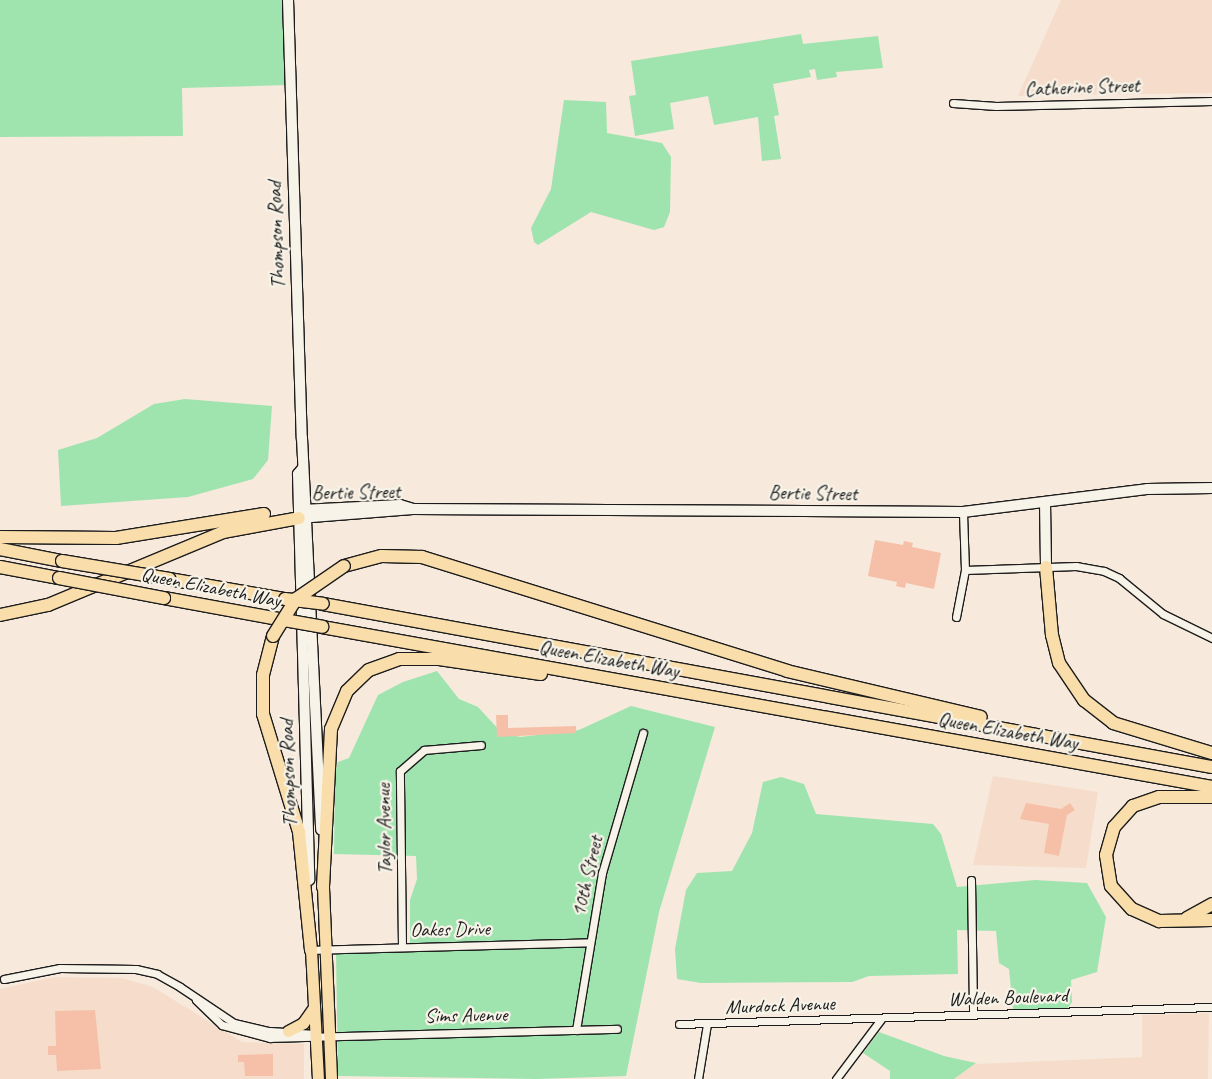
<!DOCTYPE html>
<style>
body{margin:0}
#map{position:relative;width:1212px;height:1079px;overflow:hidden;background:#f7e9db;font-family:Caveat,sans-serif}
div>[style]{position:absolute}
.built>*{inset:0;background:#f6ddcb}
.green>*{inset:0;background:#9fe4af}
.building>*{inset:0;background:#f5c0a7}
.roads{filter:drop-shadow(1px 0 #1c1c1c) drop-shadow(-1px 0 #1c1c1c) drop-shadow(0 1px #1c1c1c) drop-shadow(0 -1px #1c1c1c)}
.street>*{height:7px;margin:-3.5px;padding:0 3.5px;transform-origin:3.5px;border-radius:3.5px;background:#f7f3e8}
.secondary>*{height:10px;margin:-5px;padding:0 5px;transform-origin:5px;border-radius:5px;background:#f7f3e8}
.primary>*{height:11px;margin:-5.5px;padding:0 5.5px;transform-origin:5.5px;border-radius:5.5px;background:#f9deab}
.highway>*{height:12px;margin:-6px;padding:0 6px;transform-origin:6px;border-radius:6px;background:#f9deab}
.bridges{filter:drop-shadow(1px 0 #1c1c1c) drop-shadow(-1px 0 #1c1c1c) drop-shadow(0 1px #1c1c1c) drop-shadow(0 -1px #1c1c1c)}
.highway-bridge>*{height:12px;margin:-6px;padding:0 6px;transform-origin:6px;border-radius:6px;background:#f9deab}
span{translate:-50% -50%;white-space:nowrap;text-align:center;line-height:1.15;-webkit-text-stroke:4.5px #f7f3e8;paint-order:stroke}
.street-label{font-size:20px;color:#1c1c1c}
</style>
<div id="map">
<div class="built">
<div style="clip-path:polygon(1061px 0,1212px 0,1212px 93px,1018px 96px)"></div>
<div style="clip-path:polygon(993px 776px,1098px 792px,1086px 868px,973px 865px)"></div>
<div style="clip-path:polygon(55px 977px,122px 978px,153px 987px,242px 1042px,304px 1044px,304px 1079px,0 1079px,0 989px)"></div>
<div style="clip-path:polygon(1209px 1013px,1208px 1079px,954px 1079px,975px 1064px,1142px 1057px,1142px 1015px)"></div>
</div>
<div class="green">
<div style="clip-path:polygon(0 0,284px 0,287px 85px,182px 88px,183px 136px,0 137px)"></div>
<div style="clip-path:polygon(801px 34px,803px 44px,878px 36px,883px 68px,836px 72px,837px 77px,817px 80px,815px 69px,809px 70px,811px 77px,773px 84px,779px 115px,774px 116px,781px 159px,762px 161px,758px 117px,714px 125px,708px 96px,670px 103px,674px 129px,635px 136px,629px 96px,636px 95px,631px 61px)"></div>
<div style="clip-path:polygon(564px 100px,606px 102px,607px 133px,662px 143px,671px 157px,670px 212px,664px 227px,654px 230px,591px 212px,538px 245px,534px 242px,531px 228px,551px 189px)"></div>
<div style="clip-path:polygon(185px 399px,272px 406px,268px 460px,253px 479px,188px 497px,61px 506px,58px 450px,97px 438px,154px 404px)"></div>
<div style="clip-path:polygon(437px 671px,459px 699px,478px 707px,501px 732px,520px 737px,579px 730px,631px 706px,715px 727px,659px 912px,626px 1076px,536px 1079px,338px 1076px,336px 954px,410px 951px,410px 900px,417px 879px,416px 856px,334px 854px,335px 773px,338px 762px,349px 758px,378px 695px,403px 682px)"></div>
<div style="clip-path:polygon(781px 777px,804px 784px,816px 814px,933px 824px,941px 834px,957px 887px,1035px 880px,1087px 883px,1106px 917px,1097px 972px,1071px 980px,1072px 1002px,1067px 1009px,1013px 1009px,1009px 969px,999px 963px,996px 931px,957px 930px,958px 974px,869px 976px,852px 982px,701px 983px,677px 979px,675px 949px,686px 890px,697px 873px,732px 871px,752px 833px,763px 782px)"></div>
<div style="clip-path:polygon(879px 1032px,944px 1056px,976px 1063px,954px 1079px,890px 1079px,890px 1071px,863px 1053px)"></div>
</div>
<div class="building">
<div style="clip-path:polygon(875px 540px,903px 545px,904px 541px,913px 543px,912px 547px,941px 553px,934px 589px,906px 583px,905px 588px,896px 586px,897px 582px,868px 576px)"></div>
<div style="clip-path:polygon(496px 715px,508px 715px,508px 728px,576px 726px,576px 733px,497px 737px)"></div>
<div style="clip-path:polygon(1026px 803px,1061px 809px,1070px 803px,1075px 810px,1067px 815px,1059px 856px,1044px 853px,1049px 824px,1020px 819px)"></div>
<div style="clip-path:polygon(95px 1010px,101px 1069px,57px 1071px,56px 1055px,48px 1055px,48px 1046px,56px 1046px,55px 1011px)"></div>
<div style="clip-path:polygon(273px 1054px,273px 1076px,245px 1076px,244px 1062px,238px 1062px,238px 1055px)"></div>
</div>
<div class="roads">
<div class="street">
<div style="left:953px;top:103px;width:43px;rotate:4deg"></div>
<div style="left:996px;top:106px;width:216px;rotate:-1.3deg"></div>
<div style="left:965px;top:570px;width:111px;rotate:-2.1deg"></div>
<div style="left:1076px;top:566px;width:28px;rotate:10deg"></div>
<div style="left:1104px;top:571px;width:17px;rotate:25deg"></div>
<div style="left:1119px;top:578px;width:57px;rotate:39.3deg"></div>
<div style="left:1163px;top:614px;width:55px;rotate:26.1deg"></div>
<div style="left:956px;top:617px;width:48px;rotate:-79.2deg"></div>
<div style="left:965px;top:570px;width:58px;rotate:-92deg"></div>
<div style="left:971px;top:880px;width:134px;rotate:89.1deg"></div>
<div style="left:402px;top:946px;width:175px;rotate:-90.7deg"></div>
<div style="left:400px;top:771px;width:32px;rotate:-41deg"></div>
<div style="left:424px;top:750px;width:57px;rotate:-5deg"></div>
<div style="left:311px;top:950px;width:278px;rotate:-1.6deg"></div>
<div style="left:4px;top:979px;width:57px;rotate:-11.1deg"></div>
<div style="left:60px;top:968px;width:76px;rotate:0.8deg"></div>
<div style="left:136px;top:969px;width:22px;rotate:13deg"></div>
<div style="left:157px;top:974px;width:26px;rotate:29deg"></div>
<div style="left:180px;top:987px;width:65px;rotate:33.7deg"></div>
<div style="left:234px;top:1023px;width:37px;rotate:13deg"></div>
<div style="left:270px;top:1031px;width:45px;rotate:3.8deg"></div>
<div style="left:196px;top:1000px;width:36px;rotate:44deg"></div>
<div style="left:222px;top:1025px;width:50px;rotate:15.2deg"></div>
<div style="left:270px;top:1038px;width:347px;rotate:-1.5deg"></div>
<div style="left:679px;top:1024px;width:533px;rotate:-1.83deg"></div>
<div style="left:576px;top:1030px;width:159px;rotate:-80.6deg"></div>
<div style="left:602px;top:873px;width:146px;rotate:-73.7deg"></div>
<div style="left:698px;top:1079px;width:56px;rotate:-80.7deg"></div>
<div style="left:836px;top:1079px;width:75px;rotate:-53.1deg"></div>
</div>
<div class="secondary">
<div style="left:288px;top:0;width:438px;rotate:88.2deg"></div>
<div style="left:302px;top:438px;width:392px;rotate:87.2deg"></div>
<div style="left:303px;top:468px;width:8px;rotate:130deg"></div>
<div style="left:298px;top:474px;width:406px;rotate:88.4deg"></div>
<div style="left:1045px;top:502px;width:65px;rotate:89.1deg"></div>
<div style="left:302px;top:510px;width:98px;rotate:-2.9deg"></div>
<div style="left:400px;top:505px;width:14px;rotate:17deg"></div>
<div style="left:299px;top:518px;width:114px;rotate:-4.5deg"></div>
<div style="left:413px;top:509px;width:550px;rotate:0.31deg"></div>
<div style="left:963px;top:512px;width:185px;rotate:-7.1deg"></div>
<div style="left:1147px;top:489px;width:65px;rotate:-0.9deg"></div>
</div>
<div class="primary">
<div style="left:323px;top:887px;width:192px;rotate:87.6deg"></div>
<div style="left:311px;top:950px;width:129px;rotate:86.9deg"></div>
<div style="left:288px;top:1031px;width:17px;rotate:-28deg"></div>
<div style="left:303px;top:1023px;width:19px;rotate:-55deg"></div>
</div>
<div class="highway">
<div style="left:0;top:537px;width:116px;rotate:0.5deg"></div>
<div style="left:116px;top:538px;width:150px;rotate:-9.2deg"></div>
<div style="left:0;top:549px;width:63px;rotate:11deg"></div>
<div style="left:344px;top:566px;width:39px;rotate:-15deg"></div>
<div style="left:382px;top:556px;width:40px;rotate:1.4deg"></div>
<div style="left:422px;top:557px;width:382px;rotate:17.3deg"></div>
<div style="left:787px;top:671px;width:199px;rotate:13.3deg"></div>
<div style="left:0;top:567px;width:60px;rotate:10.6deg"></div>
<div style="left:1046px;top:567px;width:68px;rotate:85deg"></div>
<div style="left:1052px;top:635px;width:29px;rotate:76deg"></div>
<div style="left:1059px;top:663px;width:45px;rotate:56deg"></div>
<div style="left:1084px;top:700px;width:37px;rotate:38deg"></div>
<div style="left:1113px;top:723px;width:103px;rotate:16.9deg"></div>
<div style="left:169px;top:579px;width:118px;rotate:9.8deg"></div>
<div style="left:164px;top:598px;width:122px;rotate:10.4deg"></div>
<div style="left:323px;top:604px;width:904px;rotate:10.39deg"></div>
<div style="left:0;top:615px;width:49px;rotate:-11.8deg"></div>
<div style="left:48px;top:605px;width:190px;rotate:-22.6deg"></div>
<div style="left:223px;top:532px;width:77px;rotate:-10.4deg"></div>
<div style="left:322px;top:627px;width:904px;rotate:10.19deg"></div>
<div style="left:273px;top:636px;width:40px;rotate:104.4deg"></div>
<div style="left:263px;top:675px;width:39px;rotate:90deg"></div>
<div style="left:263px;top:714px;width:123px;rotate:73deg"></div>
<div style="left:299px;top:832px;width:119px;rotate:84.2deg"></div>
<div style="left:1212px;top:797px;width:53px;rotate:180deg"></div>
<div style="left:1159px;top:797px;width:28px;rotate:161deg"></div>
<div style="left:1133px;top:806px;width:28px;rotate:132deg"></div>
<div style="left:1114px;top:827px;width:29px;rotate:106deg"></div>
<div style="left:1106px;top:855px;width:31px;rotate:81deg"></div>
<div style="left:1111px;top:886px;width:31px;rotate:48deg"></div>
<div style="left:1132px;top:909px;width:30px;rotate:24deg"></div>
<div style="left:1159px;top:921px;width:53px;rotate:-1.1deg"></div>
<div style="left:323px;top:887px;width:158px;rotate:-87.1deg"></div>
<div style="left:331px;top:729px;width:41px;rotate:-67.2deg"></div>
<div style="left:347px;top:691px;width:30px;rotate:-44deg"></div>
<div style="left:369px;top:670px;width:32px;rotate:-20deg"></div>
<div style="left:399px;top:659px;width:40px"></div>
<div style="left:439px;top:659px;width:103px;rotate:8.4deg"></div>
<div style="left:1187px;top:918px;width:29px;rotate:-29deg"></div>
</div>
</div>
<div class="bridges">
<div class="highway-bridge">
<div style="left:62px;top:561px;width:109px;rotate:9.5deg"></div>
<div style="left:59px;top:578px;width:107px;rotate:10.8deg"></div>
<div style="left:285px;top:599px;width:38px;rotate:7deg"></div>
<div style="left:284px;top:620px;width:39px;rotate:10deg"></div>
<div style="left:273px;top:636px;width:44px;rotate:-58.1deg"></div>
<div style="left:296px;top:599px;width:58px;rotate:-34.5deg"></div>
</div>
</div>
<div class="street-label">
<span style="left:1082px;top:87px;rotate:-2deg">Catherine Street</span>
<span style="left:276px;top:235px;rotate:-92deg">Thompson Road</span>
<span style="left:356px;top:492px;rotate:-1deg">Bertie Street</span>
<span style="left:813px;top:493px;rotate:1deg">Bertie Street</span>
<span style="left:211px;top:587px;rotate:11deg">Queen Elizabeth Way</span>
<span style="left:609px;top:659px;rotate:10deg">Queen Elizabeth Way</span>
<span style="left:1008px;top:731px;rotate:10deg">Queen Elizabeth Way</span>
<span style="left:288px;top:773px;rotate:-92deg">Thompson Road</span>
<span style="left:384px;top:829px;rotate:-91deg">Taylor Avenue</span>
<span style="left:587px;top:876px;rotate:-77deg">10th Street</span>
<span style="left:450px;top:929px;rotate:-1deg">Oakes Drive</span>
<span style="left:1008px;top:997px;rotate:-2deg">Walden Boulevard</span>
<span style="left:780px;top:1005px;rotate:-2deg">Murdock Avenue</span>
<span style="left:466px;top:1015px;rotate:-1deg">Sims Avenue</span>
</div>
</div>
